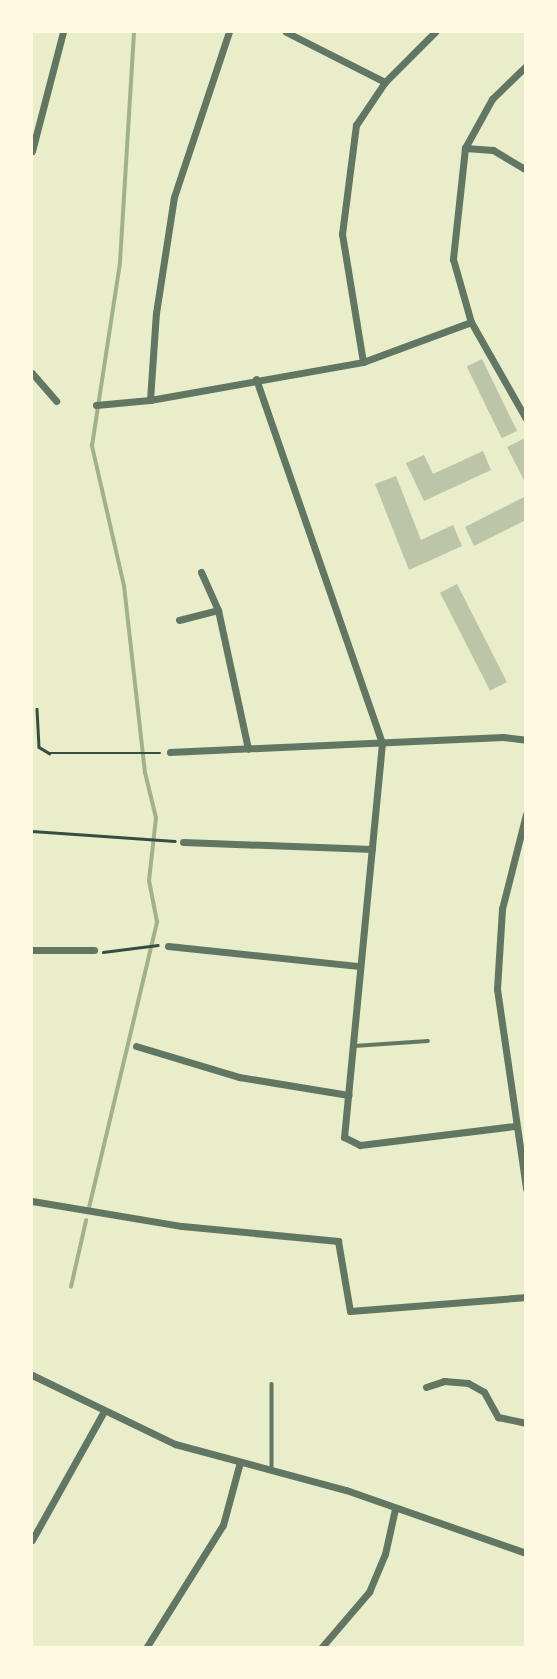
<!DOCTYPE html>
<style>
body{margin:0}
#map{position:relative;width:557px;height:1679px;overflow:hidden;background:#e9edc9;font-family:Lato,sans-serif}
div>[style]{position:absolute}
.stream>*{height:3.5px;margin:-1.75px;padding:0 1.75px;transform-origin:1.75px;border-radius:1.75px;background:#a3b18a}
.building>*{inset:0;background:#bcc5a7;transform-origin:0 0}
.path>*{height:2.5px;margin:-1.25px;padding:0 1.25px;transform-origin:1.25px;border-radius:1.25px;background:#344e41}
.service>*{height:3.5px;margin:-1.75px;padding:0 1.75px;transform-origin:1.75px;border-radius:1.75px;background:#617663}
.minor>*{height:7px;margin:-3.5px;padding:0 3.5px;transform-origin:3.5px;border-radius:3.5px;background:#617663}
span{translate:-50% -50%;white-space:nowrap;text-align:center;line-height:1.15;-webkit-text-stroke:5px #fefae0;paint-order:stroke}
.frame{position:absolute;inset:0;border:33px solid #fefae0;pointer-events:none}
</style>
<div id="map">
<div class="stream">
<div style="left:89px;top:1208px;width:294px;rotate:-76.6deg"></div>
<div style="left:157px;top:922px;width:42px;rotate:-101deg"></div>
<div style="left:149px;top:881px;width:63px;rotate:-83.7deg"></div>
<div style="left:156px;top:818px;width:46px;rotate:-103.7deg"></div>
<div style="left:145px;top:773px;width:188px;rotate:-96.4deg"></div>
<div style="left:124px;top:586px;width:144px;rotate:-102.9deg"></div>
<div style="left:92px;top:446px;width:186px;rotate:-81.3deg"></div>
<div style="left:120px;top:262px;width:230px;rotate:-86.5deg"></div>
<div style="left:71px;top:1287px;width:68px;rotate:-77.2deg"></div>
</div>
<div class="building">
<div style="left:482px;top:359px;width:80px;height:17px;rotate:64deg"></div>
<div style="clip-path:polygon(523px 439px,526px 444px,526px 484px,507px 447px)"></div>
<div style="clip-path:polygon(483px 451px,491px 470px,424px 501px,406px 463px,424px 455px,433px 474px)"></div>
<div style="clip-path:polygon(396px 476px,421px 540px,453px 525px,462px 546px,409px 570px,375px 484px)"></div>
<div style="clip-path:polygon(526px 496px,526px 520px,474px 546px,465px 527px)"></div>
<div style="left:457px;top:584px;width:110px;height:19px;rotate:63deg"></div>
</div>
<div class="path">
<div style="left:37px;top:709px;width:38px;rotate:87deg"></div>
<div style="left:39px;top:747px;width:12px;rotate:31deg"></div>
<div style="left:49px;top:753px;width:111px"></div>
<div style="left:32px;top:831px;width:143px;rotate:4deg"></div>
<div style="left:103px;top:952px;width:55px;rotate:-7.3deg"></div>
</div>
<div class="service">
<div style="left:354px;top:1046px;width:74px;rotate:-3.9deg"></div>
<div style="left:272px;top:1384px;width:86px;rotate:90deg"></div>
</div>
<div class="minor">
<div style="left:286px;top:32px;width:111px;rotate:26.8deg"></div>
<div style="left:526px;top:66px;width:47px;rotate:135.9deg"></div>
<div style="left:492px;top:99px;width:56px;rotate:118.9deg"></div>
<div style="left:465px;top:148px;width:112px;rotate:96.2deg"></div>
<div style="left:453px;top:259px;width:66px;rotate:74.1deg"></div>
<div style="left:471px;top:322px;width:112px;rotate:60.4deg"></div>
<div style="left:465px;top:148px;width:28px;rotate:4deg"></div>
<div style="left:493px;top:150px;width:39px;rotate:31deg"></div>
<div style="left:32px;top:151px;width:123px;rotate:-75.4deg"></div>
<div style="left:363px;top:362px;width:130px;rotate:-99.3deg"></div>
<div style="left:342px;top:234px;width:110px;rotate:-82.7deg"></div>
<div style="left:356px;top:125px;width:52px;rotate:-56deg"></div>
<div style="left:385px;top:82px;width:71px;rotate:-45deg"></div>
<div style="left:32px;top:373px;width:37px;rotate:49deg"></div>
<div style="left:256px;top:379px;width:385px;rotate:70.9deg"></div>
<div style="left:382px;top:743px;width:396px;rotate:95.5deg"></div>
<div style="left:344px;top:1137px;width:18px;rotate:27deg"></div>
<div style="left:360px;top:1145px;width:155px;rotate:-7deg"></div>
<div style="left:150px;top:400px;width:87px;rotate:-86.1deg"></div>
<div style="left:156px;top:313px;width:117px;rotate:-81.2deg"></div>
<div style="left:174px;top:197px;width:174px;rotate:-71.6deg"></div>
<div style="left:96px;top:405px;width:54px;rotate:-5.3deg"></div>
<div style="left:150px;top:400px;width:216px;rotate:-10.1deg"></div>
<div style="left:363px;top:362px;width:115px;rotate:-20.3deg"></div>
<div style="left:201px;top:572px;width:42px;rotate:65.9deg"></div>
<div style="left:179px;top:620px;width:40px;rotate:-14.4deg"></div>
<div style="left:218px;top:610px;width:142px;rotate:77.8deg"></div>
<div style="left:170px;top:752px;width:333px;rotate:-2.6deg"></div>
<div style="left:503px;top:737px;width:23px;rotate:7deg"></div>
<div style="left:526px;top:814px;width:98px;rotate:104.2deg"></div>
<div style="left:502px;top:909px;width:80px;rotate:93.6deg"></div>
<div style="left:497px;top:989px;width:202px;rotate:81.7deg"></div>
<div style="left:183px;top:842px;width:189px;rotate:2.1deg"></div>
<div style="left:168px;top:946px;width:190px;rotate:6deg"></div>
<div style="left:32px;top:950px;width:62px"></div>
<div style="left:136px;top:1046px;width:108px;rotate:16.8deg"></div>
<div style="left:239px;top:1077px;width:111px;rotate:9.3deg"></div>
<div style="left:32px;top:1201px;width:152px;rotate:9.5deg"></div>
<div style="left:182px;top:1226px;width:157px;rotate:5.5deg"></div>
<div style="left:338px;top:1241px;width:71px;rotate:80.3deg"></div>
<div style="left:350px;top:1311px;width:177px;rotate:-4.5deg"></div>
<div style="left:32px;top:1375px;width:159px;rotate:25.8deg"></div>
<div style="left:175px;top:1444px;width:177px;rotate:15.1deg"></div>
<div style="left:346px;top:1490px;width:191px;rotate:19.3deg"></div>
<div style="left:426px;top:1387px;width:19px;rotate:-18deg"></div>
<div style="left:444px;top:1381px;width:24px;rotate:5deg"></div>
<div style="left:468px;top:1383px;width:18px;rotate:29deg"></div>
<div style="left:484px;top:1392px;width:29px;rotate:61deg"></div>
<div style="left:498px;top:1417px;width:29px;rotate:12deg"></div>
<div style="left:32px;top:1540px;width:148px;rotate:-60.8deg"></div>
<div style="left:146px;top:1648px;width:145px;rotate:-58deg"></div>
<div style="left:223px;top:1525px;width:65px;rotate:-74.9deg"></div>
<div style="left:321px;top:1648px;width:74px;rotate:-49.4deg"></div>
<div style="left:369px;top:1592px;width:41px;rotate:-67.2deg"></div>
<div style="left:385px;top:1554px;width:46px;rotate:-77.5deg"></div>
</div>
<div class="frame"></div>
</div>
